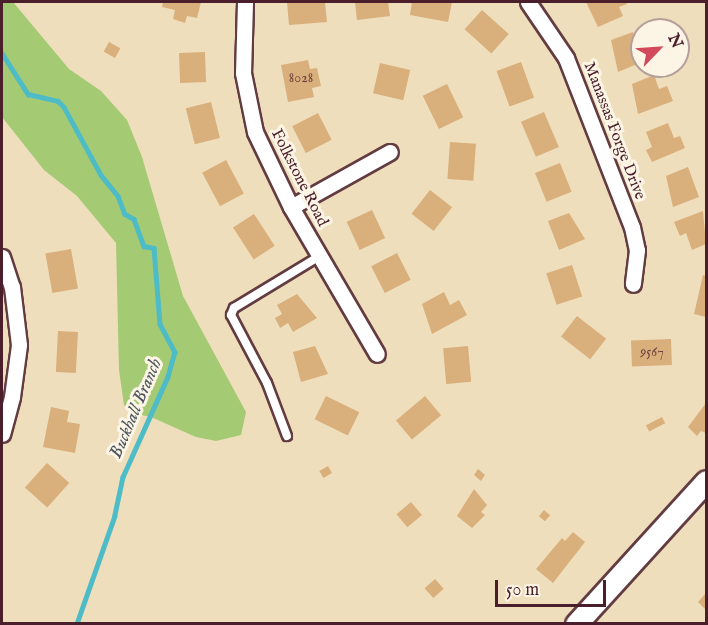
<!DOCTYPE html>
<style>
body{margin:0}
#map{position:relative;width:708px;height:625px;overflow:hidden;background:#efdebc;font-family:"IM FELL English",serif}
div>[style]{position:absolute}
.green>*{inset:0;background:#a5ca74}
.stream>*{height:4.5px;margin:-2.25px;padding:0 2.25px;transform-origin:2.25px;border-radius:2.25px;background:#4ebcc6}
.building>*{inset:0;background:#d9af7c;transform-origin:0 0}
.roads{filter:drop-shadow(2px 0 #633c41) drop-shadow(-2px 0 #633c41) drop-shadow(0 2px #633c41) drop-shadow(0 -2px #633c41)}
.lane>*{height:8px;margin:-4px;padding:0 4px;transform-origin:4px;border-radius:4px;background:#fff}
.street>*{height:15px;margin:-7.5px;padding:0 7.5px;transform-origin:7.5px;border-radius:7.5px;background:#fff}
.secondary>*{height:21px;margin:-10.5px;padding:0 10.5px;transform-origin:10.5px;border-radius:10.5px;background:#fff}
span{translate:-50% -50%;white-space:nowrap;text-align:center;line-height:1.15;-webkit-text-stroke:6px #fcf5e5;paint-order:stroke}
.number-label{font-size:14px;color:#6e433f}
.number-label span{-webkit-text-stroke-width:0}
.street-label{font-size:16px;color:#4a1f2b}
.water-label{font-size:18px;color:#4b5661;font-style:italic}
.frame{position:absolute;inset:0;border:3px solid #4a1f2b;pointer-events:none}
.north{position:absolute;left:630px;top:18px;width:60px;height:60px;box-sizing:border-box;background:#fcf5e5;border:2px solid #b59f9b;border-radius:50%;rotate:65deg;font-size:16px;font-weight:700;line-height:24px;text-align:center;color:#4a1f2b}
.north::after{content:'';display:block;margin:auto;width:21px;height:27px;background:#d1495b;clip-path:polygon(50% 0,100% 100%,50% 72%,0 100%)}
.scale{position:absolute;left:495px;top:580px;width:111px;height:27px;box-sizing:border-box;border:3px solid #4a1f2b;border-top:0;padding-left:8px;font-size:18px;line-height:21px;white-space:nowrap;color:#4a1f2b;-webkit-text-stroke:4px #fcf5e5;paint-order:stroke}
</style>
<div id="map">
<div class="green">
<div style="clip-path:polygon(2px 2px,13px 2px,69px 69px,101px 91px,127px 120px,142px 157px,183px 296px,246px 412px,241px 435px,216px 441px,196px 437px,151px 417px,132px 413px,124px 405px,119px 370px,116px 243px,77px 196px,44px 170px,2px 117px)"></div>
</div>
<div class="stream">
<div style="left:2px;top:53px;width:49px;rotate:57.6deg"></div>
<div style="left:28px;top:94px;width:31px;rotate:13deg"></div>
<div style="left:58px;top:101px;width:8px;rotate:45deg"></div>
<div style="left:64px;top:107px;width:77px;rotate:61.4deg"></div>
<div style="left:101px;top:175px;width:27px;rotate:51deg"></div>
<div style="left:118px;top:196px;width:19px;rotate:69deg"></div>
<div style="left:125px;top:214px;width:10px;rotate:29deg"></div>
<div style="left:134px;top:219px;width:29px;rotate:70deg"></div>
<div style="left:144px;top:246px;width:10px;rotate:11deg"></div>
<div style="left:154px;top:248px;width:76px;rotate:85.5deg"></div>
<div style="left:160px;top:324px;width:32px;rotate:62deg"></div>
<div style="left:175px;top:352px;width:26px;rotate:106deg"></div>
<div style="left:168px;top:377px;width:110px;rotate:114.2deg"></div>
<div style="left:123px;top:477px;width:40px;rotate:102deg"></div>
<div style="left:115px;top:516px;width:114px;rotate:109.4deg"></div>
</div>
<div class="building">
<div style="clip-path:polygon(163px 2px,201px 2px,197px 18px,187px 16px,185px 23px,173px 19px,175px 10px,162px 7px)"></div>
<div style="clip-path:polygon(287px 2px,325px 2px,327px 22px,289px 25px)"></div>
<div style="clip-path:polygon(355px 2px,388px 2px,390px 16px,357px 20px)"></div>
<div style="clip-path:polygon(412px 2px,452px 2px,448px 22px,410px 15px)"></div>
<div style="clip-path:polygon(586px 2px,626px 2px,627px 4px,619px 7px,623px 16px,598px 27px)"></div>
<div style="left:482px;top:10px;width:36px;height:26px;rotate:42deg"></div>
<div style="clip-path:polygon(633px 32px,642px 62px,618px 72px,611px 40px)"></div>
<div style="left:109px;top:42px;width:13px;height:11px;rotate:29deg"></div>
<div style="left:205px;top:52px;width:30px;height:26px;rotate:88deg"></div>
<div style="clip-path:polygon(308px 60px,310px 69px,317px 68px,321px 86px,312px 88px,314px 97px,288px 102px,281px 65px)"></div>
<div style="left:521px;top:62px;width:38px;height:26px;rotate:70deg"></div>
<div style="left:380px;top:63px;width:31px;height:31px;rotate:13deg"></div>
<div style="clip-path:polygon(654px 75px,659px 89px,667px 86px,673px 101px,638px 114px,632px 84px)"></div>
<div style="left:447px;top:84px;width:37px;height:27px;rotate:64deg"></div>
<div style="left:211px;top:102px;width:37px;height:26px;rotate:76deg"></div>
<div style="left:544px;top:112px;width:38px;height:25px;rotate:67deg"></div>
<div style="left:318px;top:113px;width:30px;height:29px;rotate:63deg"></div>
<div style="clip-path:polygon(668px 123px,674px 138px,680px 136px,685px 148px,652px 162px,646px 150px,652px 147px,646px 132px)"></div>
<div style="left:450px;top:142px;width:26px;height:37px;rotate:4deg"></div>
<div style="left:226px;top:160px;width:38px;height:27px;rotate:62deg"></div>
<div style="left:560px;top:163px;width:31px;height:27px;rotate:68deg"></div>
<div style="clip-path:polygon(688px 167px,699px 197px,673px 207px,666px 176px)"></div>
<div style="left:430px;top:190px;width:28px;height:30px;rotate:38deg"></div>
<div style="left:372px;top:210px;width:31px;height:28px;rotate:65deg"></div>
<div style="clip-path:polygon(703px 211px,706px 244px,692px 250px,686px 233px,680px 236px,674px 222px)"></div>
<div style="clip-path:polygon(569px 213px,585px 239px,559px 250px,548px 221px)"></div>
<div style="left:254px;top:214px;width:38px;height:25px;rotate:57deg"></div>
<div style="left:71px;top:249px;width:40px;height:26px;rotate:80deg"></div>
<div style="left:397px;top:253px;width:30px;height:29px;rotate:63deg"></div>
<div style="left:572px;top:265px;width:33px;height:27px;rotate:72deg"></div>
<div style="clip-path:polygon(703px 275px,706px 276px,706px 317px,694px 314px)"></div>
<div style="clip-path:polygon(444px 292px,450px 305px,459px 300px,467px 315px,432px 334px,422px 304px)"></div>
<div style="clip-path:polygon(297px 294px,317px 318px,293px 332px,288px 323px,280px 328px,275px 318px,282px 314px,277px 305px)"></div>
<div style="left:577px;top:316px;width:37px;height:26px;rotate:38deg"></div>
<div style="left:58px;top:331px;width:20px;height:41px;rotate:3deg"></div>
<div style="left:671px;top:339px;width:26px;height:40px;rotate:88deg"></div>
<div style="clip-path:polygon(315px 346px,328px 374px,301px 382px,293px 352px)"></div>
<div style="left:468px;top:346px;width:36px;height:25px;rotate:85deg"></div>
<div style="left:326px;top:396px;width:37px;height:26px;rotate:26deg"></div>
<div style="left:425px;top:396px;width:25px;height:38px;rotate:50deg"></div>
<div style="clip-path:polygon(706px 403px,706px 433px,701px 431px,697px 436px,688px 427px)"></div>
<div style="clip-path:polygon(51px 407px,69px 411px,67px 422px,80px 424px,75px 453px,43px 447px)"></div>
<div style="left:662px;top:417px;width:7px;height:18px;rotate:63deg"></div>
<div style="left:47px;top:463px;width:30px;height:33px;rotate:42deg"></div>
<div style="left:328px;top:466px;width:8px;height:10px;rotate:60deg"></div>
<div style="clip-path:polygon(478px 469px,485px 475px,481px 481px,474px 475px)"></div>
<div style="clip-path:polygon(474px 489px,487px 505px,481px 512px,485px 515px,472px 528px,457px 516px)"></div>
<div style="left:411px;top:502px;width:17px;height:19px;rotate:50deg"></div>
<div style="left:544px;top:510px;width:8px;height:8px;rotate:40deg"></div>
<div style="clip-path:polygon(573px 532px,585px 542px,553px 583px,536px 569px,562px 538px,565px 541px)"></div>
<div style="left:435px;top:579px;width:13px;height:14px;rotate:48deg"></div>
<div style="clip-path:polygon(706px 593px,706px 610px,698px 602px)"></div>
</div>
<div class="roads">
<div class="lane">
<div style="left:287px;top:436px;width:57px;rotate:-110.7deg"></div>
<div style="left:267px;top:383px;width:77px;rotate:-117.9deg"></div>
<div style="left:231px;top:315px;width:8px;rotate:-67deg"></div>
<div style="left:234px;top:308px;width:100px;rotate:-31.2deg"></div>
</div>
<div class="street">
<div style="left:245px;top:2px;width:71px;rotate:91.6deg"></div>
<div style="left:243px;top:73px;width:60px;rotate:78.5deg"></div>
<div style="left:255px;top:132px;width:83px;rotate:64.4deg"></div>
<div style="left:291px;top:207px;width:170px;rotate:59.7deg"></div>
<div style="left:528px;top:2px;width:68px;rotate:55.8deg"></div>
<div style="left:566px;top:58px;width:181px;rotate:68.7deg"></div>
<div style="left:632px;top:227px;width:24px;rotate:78deg"></div>
<div style="left:637px;top:250px;width:34px;rotate:97deg"></div>
<div style="left:291px;top:207px;width:113px;rotate:-29.1deg"></div>
<div style="left:2px;top:257px;width:32px;rotate:72deg"></div>
<div style="left:12px;top:287px;width:58px;rotate:83.1deg"></div>
<div style="left:19px;top:345px;width:52px;rotate:97.7deg"></div>
<div style="left:12px;top:397px;width:38px;rotate:105deg"></div>
</div>
<div class="secondary">
<div style="left:576px;top:624px;width:193px;rotate:-47.7deg"></div>
</div>
</div>
<div class="number-label">
<span style="left:301px;top:78px">8028</span>
<span style="left:652px;top:352px">9567</span>
</div>
<div class="street-label">
<span style="left:614px;top:131px;rotate:69deg">Manassas Forge Drive</span>
<span style="left:299px;top:178px;rotate:63deg">Folkstone Road</span>
</div>
<div class="water-label">
<span style="left:137px;top:409px;rotate:-67deg">Buckhall Branch</span>
</div>
<div class="frame"></div>
<div class="north">N</div>
<div class="scale">50 m</div>
</div>
